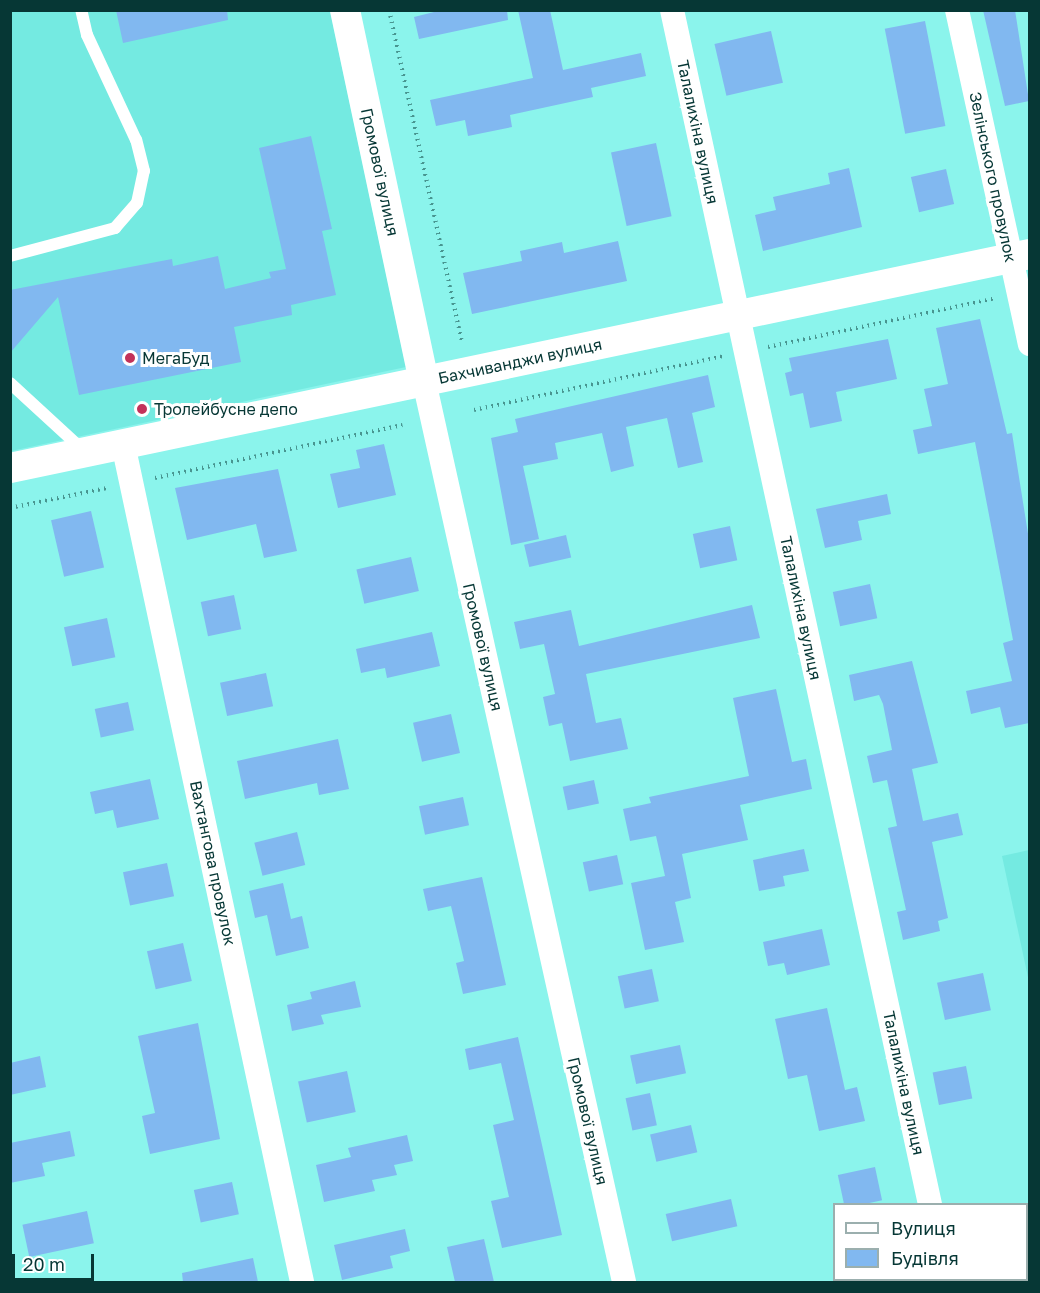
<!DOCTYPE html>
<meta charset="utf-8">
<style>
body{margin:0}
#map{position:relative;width:1040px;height:1293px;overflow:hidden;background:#8bf4ec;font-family:"Golos Text",sans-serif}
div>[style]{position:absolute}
.built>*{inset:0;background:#74eae1}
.building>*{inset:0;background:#81b8f0;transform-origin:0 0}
.path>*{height:4px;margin-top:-2px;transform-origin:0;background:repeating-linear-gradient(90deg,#489590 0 1.5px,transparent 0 6px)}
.service>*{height:12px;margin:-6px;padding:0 6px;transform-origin:6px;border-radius:6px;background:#fff}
.minor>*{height:24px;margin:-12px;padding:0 12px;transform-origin:12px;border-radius:12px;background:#fff}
.tertiary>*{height:30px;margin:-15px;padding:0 15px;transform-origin:15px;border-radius:15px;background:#fff}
.dots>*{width:16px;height:16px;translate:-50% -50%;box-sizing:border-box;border:3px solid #fff;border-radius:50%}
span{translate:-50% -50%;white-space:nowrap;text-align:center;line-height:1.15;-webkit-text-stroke:6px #fff;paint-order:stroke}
.street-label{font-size:16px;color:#063735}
.poi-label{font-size:16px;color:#063735}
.left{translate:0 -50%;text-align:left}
.frame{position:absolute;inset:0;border:12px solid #063735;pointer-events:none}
.legend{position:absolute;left:833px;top:1203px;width:195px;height:78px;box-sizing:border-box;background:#fff;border:2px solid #9bafae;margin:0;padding:8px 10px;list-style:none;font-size:18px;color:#063735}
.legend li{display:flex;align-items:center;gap:12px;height:30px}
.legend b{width:30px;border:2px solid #9bafae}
.scale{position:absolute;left:12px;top:1254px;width:82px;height:27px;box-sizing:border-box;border:3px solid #063735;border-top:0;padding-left:8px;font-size:18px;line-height:21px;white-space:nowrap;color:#063735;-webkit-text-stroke:4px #fff;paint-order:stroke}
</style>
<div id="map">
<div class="built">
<div style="clip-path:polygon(10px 11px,330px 11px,406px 367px,11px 451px)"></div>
<div style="clip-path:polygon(1029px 850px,1030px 850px,1029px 982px,1002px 856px)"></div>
</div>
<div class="building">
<div style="clip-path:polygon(116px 10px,227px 10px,228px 20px,123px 43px)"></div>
<div style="clip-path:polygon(442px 10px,507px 10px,508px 20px,419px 39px,414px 17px)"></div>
<div style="clip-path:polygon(518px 10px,550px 10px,563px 70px,641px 53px,646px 76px,591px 88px,593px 97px,510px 115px,512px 127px,468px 136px,465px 120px,436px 126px,430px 100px,533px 78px)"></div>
<div style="clip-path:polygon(983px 10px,1015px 10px,1029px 101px,1005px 106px)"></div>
<div style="left:925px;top:21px;width:107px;height:41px;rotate:79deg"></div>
<div style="left:771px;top:31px;width:53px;height:58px;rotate:77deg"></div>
<div style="clip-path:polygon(311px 136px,332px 229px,322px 231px,336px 295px,291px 305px,292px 315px,234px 327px,241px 362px,79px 395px,58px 297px,10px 353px,10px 290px,172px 259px,173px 266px,218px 256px,225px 289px,271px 278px,269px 272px,286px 269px,259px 148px)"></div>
<div style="left:656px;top:143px;width:75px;height:46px;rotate:78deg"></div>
<div style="clip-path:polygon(849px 168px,862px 227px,763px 251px,755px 215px,776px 210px,773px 197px,830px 184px,828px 173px)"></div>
<div style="left:946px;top:169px;width:36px;height:36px;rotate:77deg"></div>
<div style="clip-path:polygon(618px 241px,627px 281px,472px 314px,463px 273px,522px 261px,520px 251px,562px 242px,564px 253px)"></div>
<div style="clip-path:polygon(980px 319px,1007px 434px,1012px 433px,1029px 540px,1029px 723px,1005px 728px,1000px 707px,971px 714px,966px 691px,1012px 681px,1003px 643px,1013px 640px,975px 442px,918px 454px,913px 430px,932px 426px,924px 389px,948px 384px,936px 328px)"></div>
<div style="clip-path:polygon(888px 339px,897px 379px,836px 392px,842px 421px,810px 428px,803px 393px,790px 396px,785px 373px,792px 371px,789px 358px)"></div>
<div style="clip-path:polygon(708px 375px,715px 407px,692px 413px,703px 462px,678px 468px,667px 418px,626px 427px,634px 466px,611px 472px,602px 433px,555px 443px,558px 459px,523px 466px,539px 539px,511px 545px,491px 438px,518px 432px,515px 419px)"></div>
<div style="clip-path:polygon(384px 444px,396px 495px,338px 508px,330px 474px,360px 468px,356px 450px)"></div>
<div style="clip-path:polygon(278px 469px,297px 551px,264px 558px,256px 524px,187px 540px,175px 488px)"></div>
<div style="clip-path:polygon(887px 494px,891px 514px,858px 521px,862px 540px,825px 548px,816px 509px)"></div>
<div style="left:91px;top:511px;width:58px;height:41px;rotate:77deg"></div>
<div style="left:730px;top:526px;width:35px;height:38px;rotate:78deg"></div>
<div style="left:566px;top:535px;width:23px;height:43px;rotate:77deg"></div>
<div style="left:411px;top:557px;width:35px;height:56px;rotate:77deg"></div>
<div style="left:870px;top:584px;width:35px;height:38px;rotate:78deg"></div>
<div style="left:234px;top:595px;width:35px;height:34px;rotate:78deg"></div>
<div style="clip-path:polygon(752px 605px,760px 638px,586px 674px,596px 723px,621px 718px,628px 749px,570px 761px,562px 723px,549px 726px,543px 697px,555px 694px,544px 644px,520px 649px,514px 622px,571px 610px,579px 646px)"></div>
<div style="left:107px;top:618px;width:40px;height:44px;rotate:78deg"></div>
<div style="clip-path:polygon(432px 632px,440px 666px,387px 678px,385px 668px,361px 673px,356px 649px)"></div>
<div style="clip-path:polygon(912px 661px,938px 763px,912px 769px,923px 821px,958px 813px,963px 835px,932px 842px,948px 918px,938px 921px,940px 931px,903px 940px,897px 912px,906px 910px,888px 828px,897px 826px,887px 780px,873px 783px,867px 756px,892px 750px,883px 704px,879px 695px,854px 701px,849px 675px)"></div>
<div style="left:266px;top:673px;width:34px;height:47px;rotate:78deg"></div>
<div style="clip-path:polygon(776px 689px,792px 762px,806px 759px,812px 789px,740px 805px,748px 840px,682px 854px,691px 898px,675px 902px,684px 942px,645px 950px,631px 883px,665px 876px,656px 836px,630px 841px,623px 809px,651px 803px,649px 797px,749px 776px,733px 698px)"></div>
<div style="left:128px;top:702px;width:29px;height:34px;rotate:78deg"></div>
<div style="left:451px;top:714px;width:40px;height:39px;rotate:77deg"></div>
<div style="clip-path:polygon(338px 739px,349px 789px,319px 795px,317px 783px,245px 799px,237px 761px)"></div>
<div style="clip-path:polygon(150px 779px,159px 819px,117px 828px,113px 810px,95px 814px,90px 792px)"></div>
<div style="left:594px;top:780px;width:24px;height:32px;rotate:78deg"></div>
<div style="left:463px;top:797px;width:29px;height:45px;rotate:78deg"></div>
<div style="left:297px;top:832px;width:34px;height:44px;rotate:76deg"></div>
<div style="clip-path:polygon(804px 849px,809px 871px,783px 876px,785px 886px,759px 891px,753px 860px)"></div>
<div style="left:617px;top:855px;width:30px;height:35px;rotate:78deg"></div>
<div style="left:167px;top:863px;width:34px;height:45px;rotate:78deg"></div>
<div style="clip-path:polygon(482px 877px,506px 985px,463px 994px,456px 963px,464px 961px,451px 906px,428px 911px,423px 889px)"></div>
<div style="clip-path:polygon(283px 883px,291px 919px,302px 916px,309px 948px,276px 956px,267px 915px,255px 918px,249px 891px)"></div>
<div style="clip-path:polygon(822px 929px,830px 965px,787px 975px,784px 963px,768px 966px,763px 942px)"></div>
<div style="left:183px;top:943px;width:39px;height:37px;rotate:77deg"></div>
<div style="left:652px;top:969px;width:33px;height:35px;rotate:78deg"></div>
<div style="left:983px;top:973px;width:38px;height:47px;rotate:78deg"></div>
<div style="clip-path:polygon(355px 981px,361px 1007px,321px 1015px,324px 1024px,292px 1031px,287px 1005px,312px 999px,310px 992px)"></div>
<div style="clip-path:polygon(827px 1008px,845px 1090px,857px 1087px,865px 1121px,819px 1131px,807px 1075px,788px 1079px,775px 1019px)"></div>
<div style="clip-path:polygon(198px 1023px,220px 1139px,150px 1154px,142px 1116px,155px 1113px,138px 1036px)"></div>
<div style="clip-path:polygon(518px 1037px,562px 1235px,502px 1248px,491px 1201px,509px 1197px,493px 1125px,514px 1120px,501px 1063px,469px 1070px,465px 1049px)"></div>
<div style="left:680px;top:1045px;width:29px;height:51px;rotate:78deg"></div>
<div style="clip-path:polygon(40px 1056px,46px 1087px,10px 1095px,10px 1063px)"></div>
<div style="left:966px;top:1066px;width:33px;height:34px;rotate:79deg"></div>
<div style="left:347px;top:1071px;width:42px;height:50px;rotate:78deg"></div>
<div style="left:650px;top:1093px;width:33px;height:25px;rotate:78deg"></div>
<div style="left:691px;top:1125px;width:28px;height:42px;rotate:77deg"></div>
<div style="clip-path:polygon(70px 1131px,75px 1156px,42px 1163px,45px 1176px,10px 1183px,10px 1143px)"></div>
<div style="clip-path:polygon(407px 1135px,413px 1161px,394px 1165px,397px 1175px,372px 1180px,375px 1191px,324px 1202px,316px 1165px,351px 1157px,348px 1148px)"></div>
<div style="left:875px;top:1167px;width:34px;height:38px;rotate:78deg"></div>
<div style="left:232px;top:1182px;width:33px;height:39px;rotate:78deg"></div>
<div style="left:731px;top:1199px;width:28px;height:67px;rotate:77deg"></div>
<div style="left:87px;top:1211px;width:33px;height:66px;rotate:78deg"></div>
<div style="clip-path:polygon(405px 1229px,410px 1251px,390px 1256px,393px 1268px,342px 1280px,334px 1245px)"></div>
<div style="clip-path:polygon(484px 1239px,494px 1282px,455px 1282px,447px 1247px)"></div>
<div style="clip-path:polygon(253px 1258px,258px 1282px,183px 1282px,182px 1273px)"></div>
</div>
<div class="path">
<div style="left:389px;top:10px;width:340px;rotate:77.6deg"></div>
<div style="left:768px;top:347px;width:233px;rotate:-12.1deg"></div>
<div style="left:474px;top:410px;width:255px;rotate:-12.2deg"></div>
<div style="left:155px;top:478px;width:253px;rotate:-12.1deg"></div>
<div style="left:10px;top:508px;width:99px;rotate:-11.7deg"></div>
</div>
<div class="service">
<div style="left:10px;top:256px;width:109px;rotate:-14.9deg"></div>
<div style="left:115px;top:228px;width:33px;rotate:-49deg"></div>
<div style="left:137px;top:203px;width:33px;rotate:-78deg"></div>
<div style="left:144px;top:171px;width:32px;rotate:-104deg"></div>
<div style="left:136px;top:140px;width:116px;rotate:-115deg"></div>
<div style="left:87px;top:35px;width:26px;rotate:-103deg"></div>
<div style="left:10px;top:383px;width:100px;rotate:42.6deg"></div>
</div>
<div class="minor">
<div style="left:672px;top:10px;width:1222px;rotate:77.81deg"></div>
<div style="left:957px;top:10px;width:342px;rotate:77.7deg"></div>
<div style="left:424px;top:381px;width:923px;rotate:77.48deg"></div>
<div style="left:123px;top:444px;width:857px;rotate:77.94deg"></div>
<div style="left:947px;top:1280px;width:2px;rotate:90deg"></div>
</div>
<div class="tertiary">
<div style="left:345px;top:10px;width:379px;rotate:78deg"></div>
<div style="left:10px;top:468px;width:1042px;rotate:-11.85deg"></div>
</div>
<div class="dots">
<div style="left:130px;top:358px;background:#c2325a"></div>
<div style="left:142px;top:409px;background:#c2325a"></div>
</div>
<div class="street-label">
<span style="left:698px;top:132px;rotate:78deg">Талалихіна вулиця</span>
<span style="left:380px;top:172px;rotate:78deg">Громової вулиця</span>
<span style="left:993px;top:177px;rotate:78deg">Зелінського провулок</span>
<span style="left:520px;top:361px;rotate:-12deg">Бахчиванджи вулиця</span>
<span style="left:801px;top:608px;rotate:78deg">Талалихіна вулиця</span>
<span style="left:483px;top:647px;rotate:77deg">Громової вулиця</span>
<span style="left:213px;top:863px;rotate:78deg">Вахтангова провулок</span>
<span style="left:904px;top:1083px;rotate:78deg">Талалихіна вулиця</span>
<span style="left:588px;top:1121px;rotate:77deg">Громової вулиця</span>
</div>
<div class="poi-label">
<span class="left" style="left:142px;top:358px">МегаБуд</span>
<span class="left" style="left:154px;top:409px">Тролейбусне депо</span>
</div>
<div class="frame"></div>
<ul class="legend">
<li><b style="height:8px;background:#fff"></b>Вулиця</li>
<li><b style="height:16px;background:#81b8f0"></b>Будівля</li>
</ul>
<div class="scale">20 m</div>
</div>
